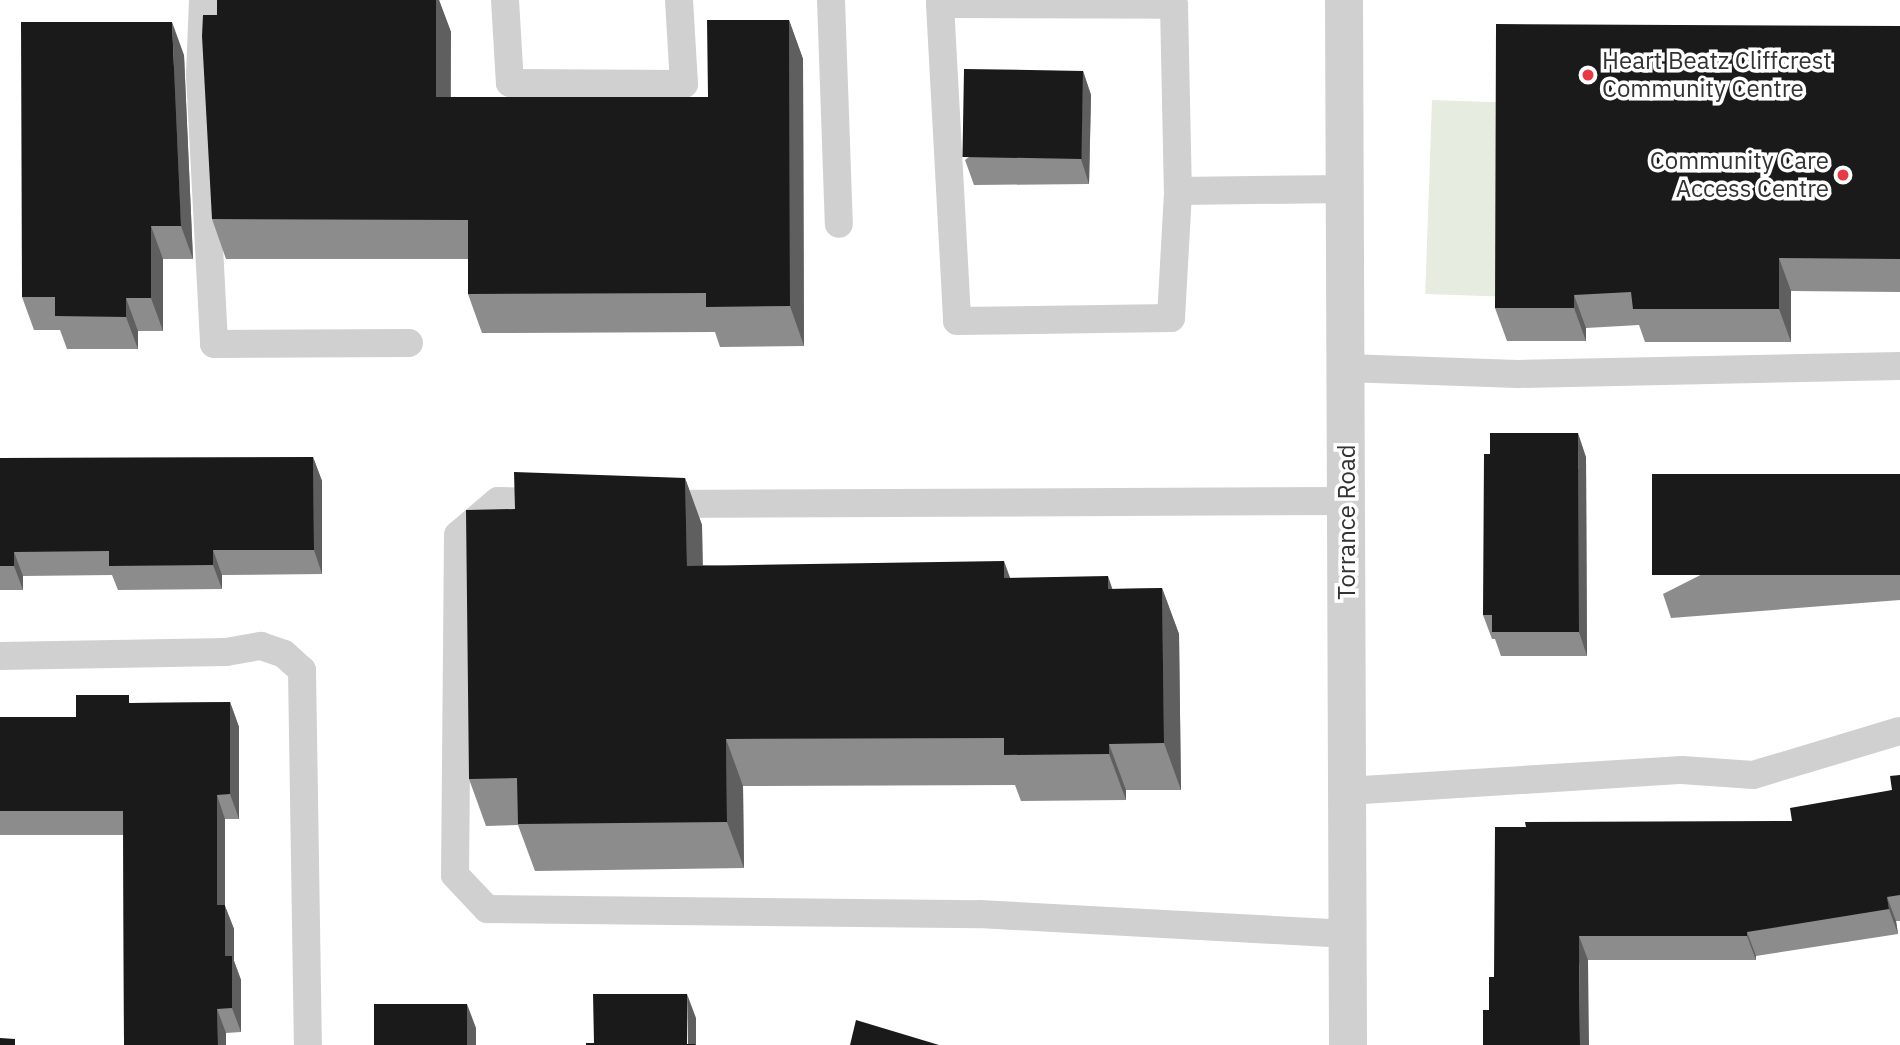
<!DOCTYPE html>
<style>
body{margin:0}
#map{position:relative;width:1900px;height:1045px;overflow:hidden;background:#fff;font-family:"IBM Plex Sans",sans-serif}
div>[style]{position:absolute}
.green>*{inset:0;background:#e6ecdf;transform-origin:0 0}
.lane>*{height:28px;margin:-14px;padding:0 14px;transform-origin:14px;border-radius:14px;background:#d0d0d0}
.street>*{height:38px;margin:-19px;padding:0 19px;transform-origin:19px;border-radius:19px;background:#d0d0d0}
.wall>*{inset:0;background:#8c8c8c}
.shaded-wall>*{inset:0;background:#5f5f5f}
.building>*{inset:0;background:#1a1a1a;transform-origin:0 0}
.dots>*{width:19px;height:19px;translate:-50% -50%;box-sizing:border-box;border:4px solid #fff;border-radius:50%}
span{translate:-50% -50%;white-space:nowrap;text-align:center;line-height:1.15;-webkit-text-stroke:7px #fff;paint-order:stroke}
.poi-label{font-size:24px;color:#333}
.left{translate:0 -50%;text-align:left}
.right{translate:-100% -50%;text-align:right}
.street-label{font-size:24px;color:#333}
</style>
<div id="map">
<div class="green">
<div style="left:1432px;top:100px;width:73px;height:194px;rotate:2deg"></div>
</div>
<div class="lane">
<div style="left:203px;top:0;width:75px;rotate:92.3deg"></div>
<div style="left:200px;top:75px;width:269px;rotate:87deg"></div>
<div style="left:214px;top:344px;width:195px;rotate:-0.3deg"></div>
<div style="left:505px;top:0;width:83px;rotate:86.6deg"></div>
<div style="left:510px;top:83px;width:174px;rotate:0.3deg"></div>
<div style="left:684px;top:84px;width:84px;rotate:-93.4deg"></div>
<div style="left:831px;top:0;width:224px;rotate:88deg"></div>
<div style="left:940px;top:0;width:4px;rotate:90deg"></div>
<div style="left:940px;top:4px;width:234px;rotate:0.2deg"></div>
<div style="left:1174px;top:5px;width:186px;rotate:88.8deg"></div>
<div style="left:1178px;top:191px;width:167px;rotate:-0.7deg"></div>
<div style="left:940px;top:4px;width:317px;rotate:86.9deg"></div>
<div style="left:957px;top:321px;width:214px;rotate:-0.8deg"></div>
<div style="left:1171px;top:318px;width:127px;rotate:-86.8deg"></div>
<div style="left:1346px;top:368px;width:172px;rotate:2deg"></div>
<div style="left:1518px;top:374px;width:382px;rotate:-1.2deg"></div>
<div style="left:554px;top:502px;width:56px;rotate:-179deg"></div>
<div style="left:498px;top:501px;width:52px;rotate:139.6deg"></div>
<div style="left:458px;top:535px;width:340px;rotate:90.5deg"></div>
<div style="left:455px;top:875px;width:47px;rotate:46.7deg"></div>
<div style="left:487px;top:909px;width:492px;rotate:0.6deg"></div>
<div style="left:979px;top:914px;width:370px;rotate:3.1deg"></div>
<div style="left:657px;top:504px;width:690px;rotate:-0.25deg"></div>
<div style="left:0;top:656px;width:226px;rotate:-1deg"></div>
<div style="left:226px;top:652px;width:36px;rotate:-10deg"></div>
<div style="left:261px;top:646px;width:24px;rotate:19deg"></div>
<div style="left:284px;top:654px;width:24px;rotate:42deg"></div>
<div style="left:302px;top:670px;width:375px;rotate:89.1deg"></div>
<div style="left:1347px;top:791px;width:336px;rotate:-3.6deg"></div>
<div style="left:1682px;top:770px;width:71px;rotate:4deg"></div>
<div style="left:1753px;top:775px;width:153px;rotate:-16.7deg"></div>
</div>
<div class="street">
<div style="left:1344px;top:0;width:1045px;rotate:89.78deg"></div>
</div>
<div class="wall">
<div style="clip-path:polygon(217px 0,439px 0,451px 32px,451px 97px,708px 97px,789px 20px,803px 59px,804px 346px,720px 347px,715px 332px,482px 333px,468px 294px,468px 259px,226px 259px,212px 219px)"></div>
<div style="clip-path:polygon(1900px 26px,1900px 292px,1791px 291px,1791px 342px,1645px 342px,1639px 325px,1586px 328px,1586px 341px,1507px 341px,1495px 308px)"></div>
<div style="clip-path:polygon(184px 55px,193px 259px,163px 259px,163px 331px,138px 331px,138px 349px,67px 349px,60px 330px,34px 330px,22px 297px)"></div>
<div style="clip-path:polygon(1083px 71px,1091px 95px,1089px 184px,974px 185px,965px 160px)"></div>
<div style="clip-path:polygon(313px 457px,322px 481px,322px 574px,222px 575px,222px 589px,118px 590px,112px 575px,23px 576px,23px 590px,0 590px,0 458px)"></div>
<div style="clip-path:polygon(1586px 457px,1587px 656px,1501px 656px,1495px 639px,1492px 639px,1483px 615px)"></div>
<div style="clip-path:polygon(1900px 474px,1900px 600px,1671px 618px,1663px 594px)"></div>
<div style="clip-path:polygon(685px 478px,702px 525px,703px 565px,1010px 578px,1112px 589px,1162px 588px,1179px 634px,1181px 790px,1126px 790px,1126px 800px,1021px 801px,1015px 785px,743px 786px,744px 868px,535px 871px,518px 825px,486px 826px,469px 779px,515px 509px)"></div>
<div style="clip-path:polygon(230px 702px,239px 727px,239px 819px,225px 819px,225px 906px,234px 929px,234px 961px,241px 980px,241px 1032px,226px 1033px,226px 1045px,124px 1045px,123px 835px,0 835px,0 717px,76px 717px,132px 703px)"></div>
<div style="clip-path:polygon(1900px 775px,1900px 921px,1896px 921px,1898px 934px,1756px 956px,1756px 960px,1588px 960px,1489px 1010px,1494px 977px,1792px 821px,1892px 790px)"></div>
</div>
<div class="shaded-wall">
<div style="clip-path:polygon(436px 0,439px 0,451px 32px,450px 137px,436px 97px)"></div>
<div style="clip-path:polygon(789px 20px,803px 59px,804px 346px,790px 306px)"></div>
<div style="clip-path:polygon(172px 22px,184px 55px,193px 259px,181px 226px)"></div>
<div style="clip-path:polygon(1083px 71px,1091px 95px,1089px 184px,1081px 159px)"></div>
<div style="clip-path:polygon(151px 226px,163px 259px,163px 331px,151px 298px)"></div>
<div style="clip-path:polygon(1779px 258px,1791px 291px,1791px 342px,1779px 309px)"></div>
<div style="clip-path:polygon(1574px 295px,1586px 328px,1586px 341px,1574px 308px)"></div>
<div style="clip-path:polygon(126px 298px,138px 331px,138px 349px,126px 317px)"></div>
<div style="clip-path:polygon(1578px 433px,1586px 457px,1587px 656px,1579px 632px)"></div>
<div style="clip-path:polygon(313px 457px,322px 481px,322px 574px,314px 550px)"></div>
<div style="clip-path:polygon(685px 478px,702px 525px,703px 612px,687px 566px)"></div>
<div style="clip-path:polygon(213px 550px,222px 575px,222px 589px,213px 565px)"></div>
<div style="clip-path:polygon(14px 552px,23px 576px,23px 590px,14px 566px)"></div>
<div style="clip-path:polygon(1004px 561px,1021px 608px,1004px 578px)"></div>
<div style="clip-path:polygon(1108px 576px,1124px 623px,1108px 589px)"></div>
<div style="clip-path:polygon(1162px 588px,1179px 634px,1181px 790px,1164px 743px)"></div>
<div style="clip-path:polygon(230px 702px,239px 727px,239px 819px,230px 794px)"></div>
<div style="clip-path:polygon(726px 739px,743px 786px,744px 868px,727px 822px)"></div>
<div style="clip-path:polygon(1109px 744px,1126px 790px,1126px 800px,1109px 754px)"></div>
<div style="clip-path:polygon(217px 795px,225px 819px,225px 906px,234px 929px,234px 961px,241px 980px,241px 1032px,232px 1008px,217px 905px)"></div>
<div style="clip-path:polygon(1887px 897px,1896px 921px,1898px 934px,1889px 909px)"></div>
<div style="clip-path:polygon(1747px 932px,1756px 956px,1756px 960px,1747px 936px)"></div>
<div style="clip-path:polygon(1579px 936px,1588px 960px,1589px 1045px,1580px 1045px)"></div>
<div style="clip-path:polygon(687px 994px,696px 1018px,696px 1045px,688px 1045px)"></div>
<div style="clip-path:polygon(467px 1004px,476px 1028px,476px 1045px,467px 1045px)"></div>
<div style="clip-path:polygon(217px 1009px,226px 1033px,226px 1045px,218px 1045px)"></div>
</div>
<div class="building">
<div style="clip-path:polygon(217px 0,436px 0,436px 97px,708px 97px,707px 20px,789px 20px,790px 306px,706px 307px,706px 293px,468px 294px,468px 220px,212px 219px,202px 36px,203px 15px,217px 15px)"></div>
<div style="clip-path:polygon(21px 22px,172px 22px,181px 226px,151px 226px,151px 298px,126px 298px,126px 317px,55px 316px,55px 297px,22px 297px)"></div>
<div style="clip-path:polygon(1496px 24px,1900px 26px,1900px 259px,1779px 258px,1779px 309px,1633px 309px,1631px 292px,1574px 295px,1574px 308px,1495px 308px)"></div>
<div style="left:1083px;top:71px;width:88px;height:119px;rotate:91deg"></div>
<div style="clip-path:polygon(1490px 433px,1578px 433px,1579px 632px,1492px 632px,1492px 615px,1483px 615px,1484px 454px,1490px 454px)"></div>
<div style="clip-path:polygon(313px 457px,314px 550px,213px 550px,213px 565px,109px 566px,109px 551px,14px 552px,14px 566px,0 566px,0 458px)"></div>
<div style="clip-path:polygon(514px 472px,685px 478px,687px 566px,1004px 561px,1004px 578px,1108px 576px,1108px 589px,1162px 588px,1164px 743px,1109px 744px,1109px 754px,1004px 755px,1004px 738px,726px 739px,727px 822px,518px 824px,517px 778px,469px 779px,466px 510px,515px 509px)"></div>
<div style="left:1900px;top:474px;width:101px;height:248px;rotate:90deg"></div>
<div style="clip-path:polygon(76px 695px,129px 695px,129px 703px,230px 702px,230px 794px,217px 795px,217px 905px,225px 905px,225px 956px,232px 956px,232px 1008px,217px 1009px,218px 1045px,124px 1045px,123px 811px,0 811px,0 717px,76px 717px)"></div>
<div style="clip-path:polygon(1900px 775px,1900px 895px,1887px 897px,1889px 909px,1747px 932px,1747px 936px,1579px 936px,1580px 1045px,1483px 1045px,1483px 1010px,1489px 1010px,1489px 977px,1494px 977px,1495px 827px,1526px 827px,1525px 822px,1792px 821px,1790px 808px,1892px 790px,1890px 776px)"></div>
<div style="clip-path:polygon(593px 994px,687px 994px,687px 1044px,695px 1044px,695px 1045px,586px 1045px,586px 1043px,594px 1043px)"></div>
<div style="left:374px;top:1004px;width:93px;height:41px"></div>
<div style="clip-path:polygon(856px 1020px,939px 1045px,850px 1045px)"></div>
<div style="clip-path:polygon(0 1038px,15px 1039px,15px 1045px,0 1045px)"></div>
</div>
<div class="dots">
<div style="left:1588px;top:75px;background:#e63946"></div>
<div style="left:1843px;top:175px;background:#e63946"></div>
</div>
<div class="poi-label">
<span class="left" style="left:1602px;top:75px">Heart Beatz Cliffcrest<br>Community Centre</span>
<span class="right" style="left:1829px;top:175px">Community Care<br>Access Centre</span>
</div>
<div class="street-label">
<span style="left:1347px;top:522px;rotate:-90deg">Torrance Road</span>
</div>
</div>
